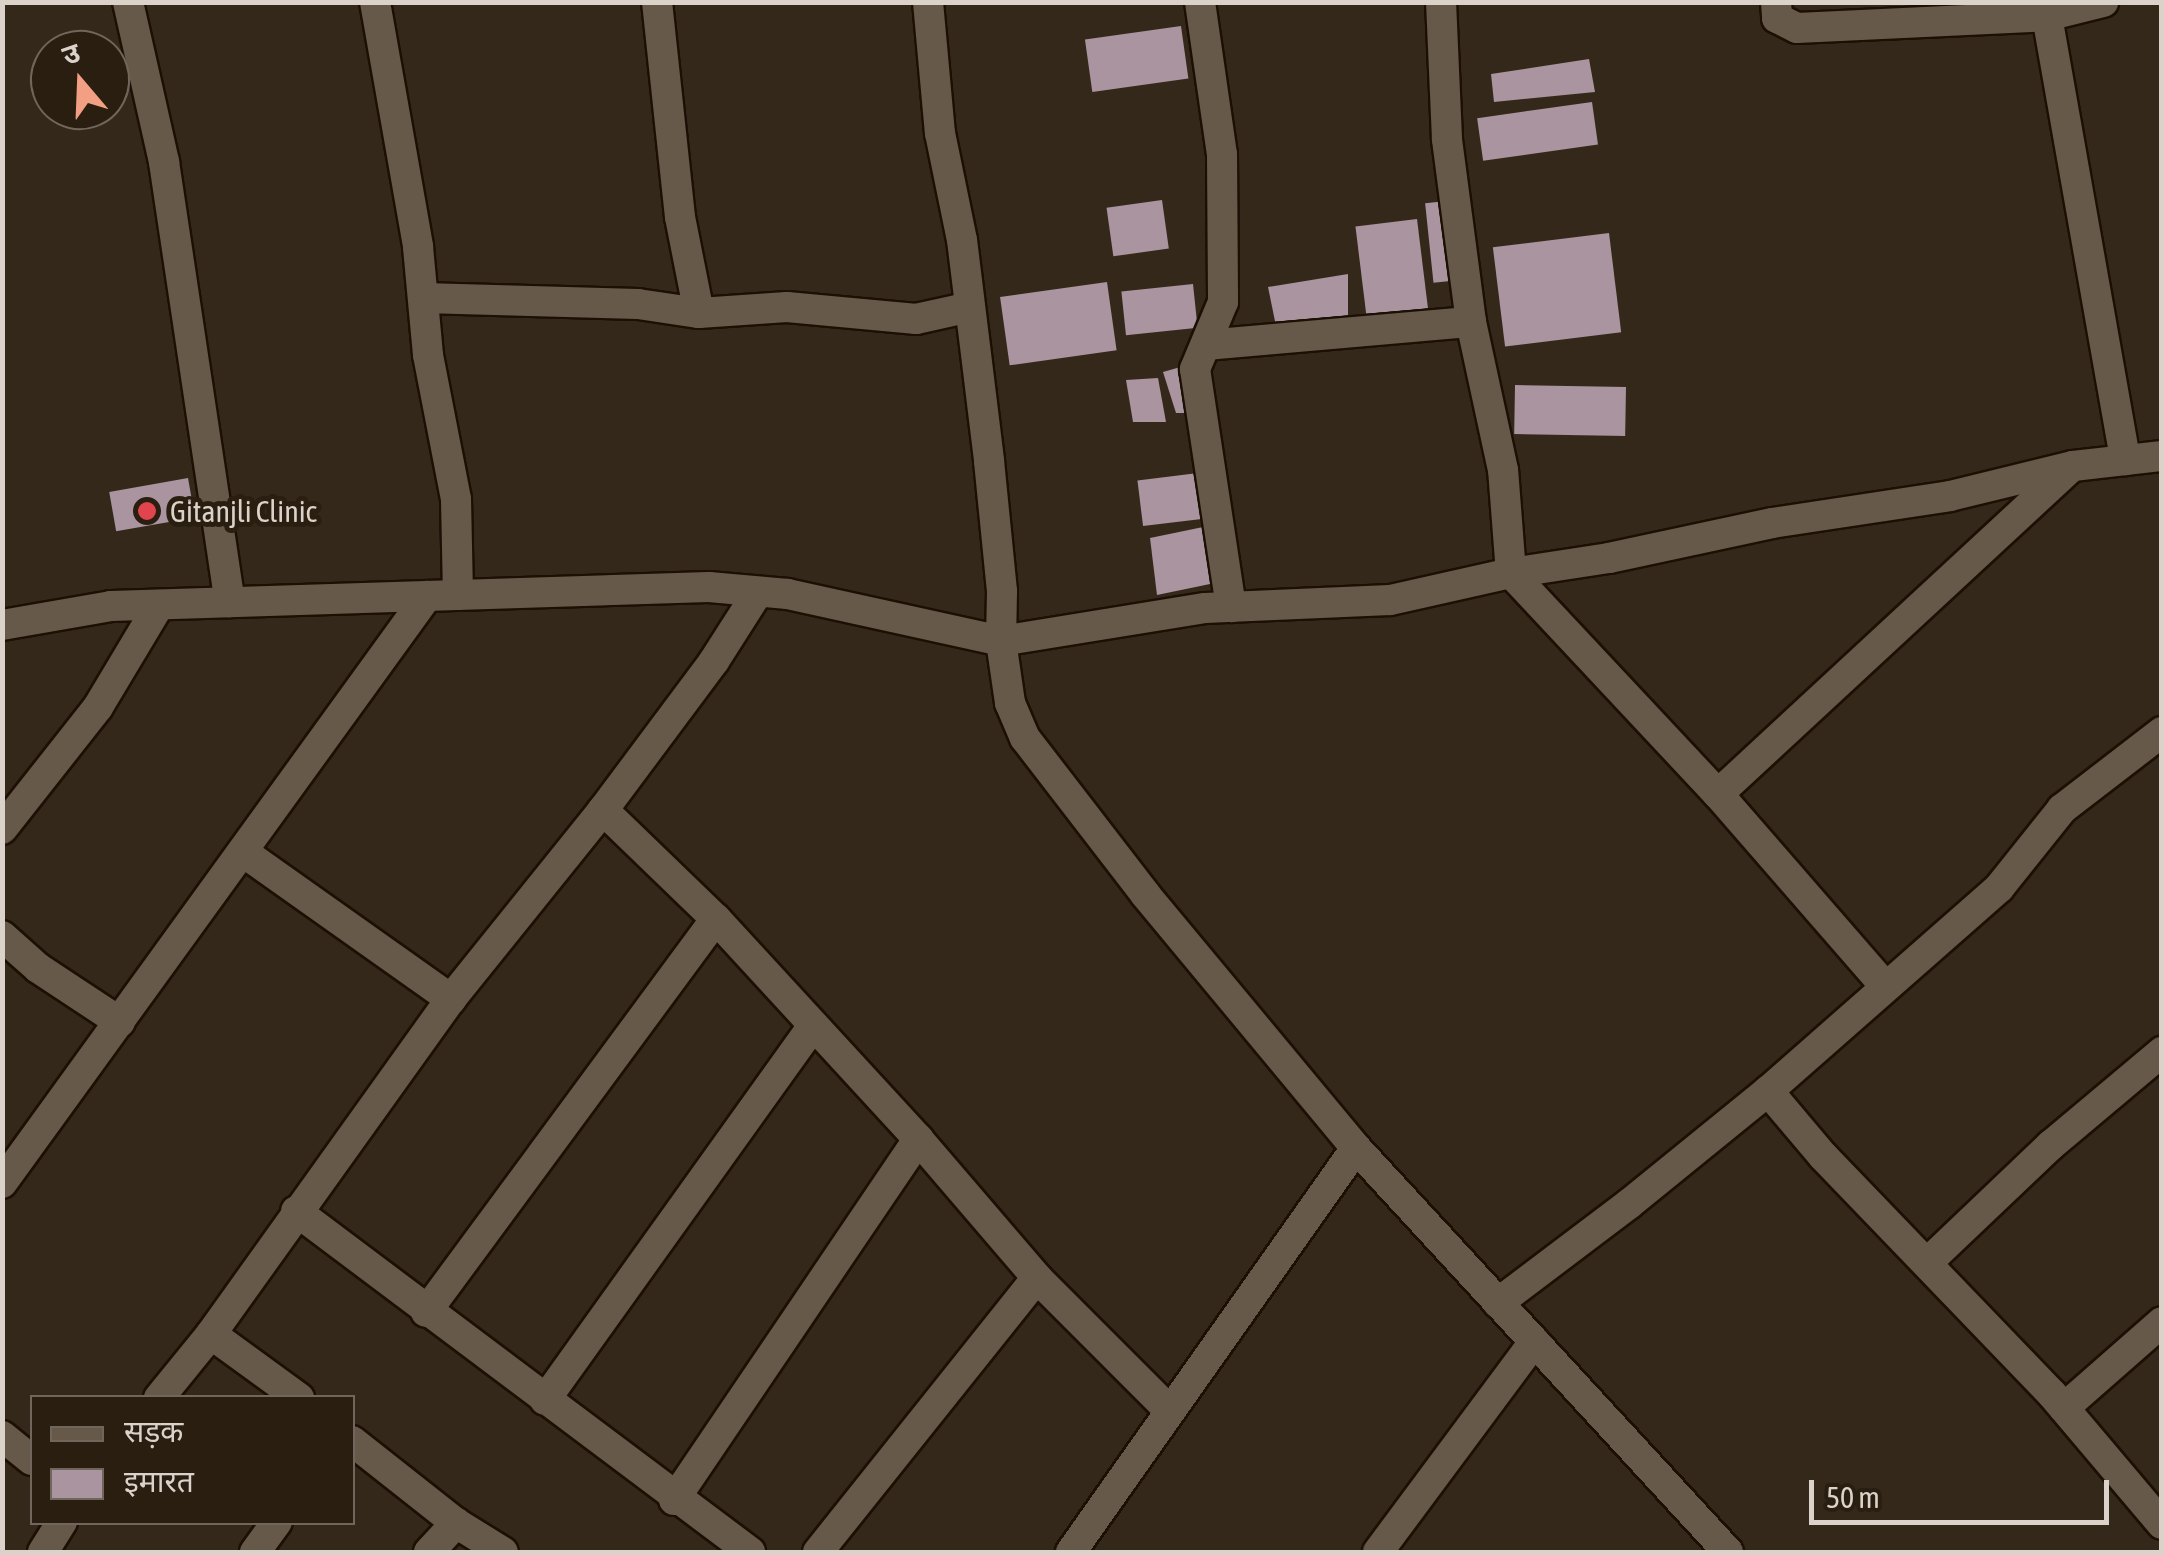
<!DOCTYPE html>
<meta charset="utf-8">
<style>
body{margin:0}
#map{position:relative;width:2164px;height:1555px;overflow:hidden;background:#34281b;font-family:"Asap Condensed","Noto Sans Devanagari",sans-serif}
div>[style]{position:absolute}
.building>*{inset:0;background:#a994a0;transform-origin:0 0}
.roads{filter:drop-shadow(2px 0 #1c1005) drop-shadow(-2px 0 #1c1005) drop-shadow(0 2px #1c1005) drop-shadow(0 -2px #1c1005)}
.minor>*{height:30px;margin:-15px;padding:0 15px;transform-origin:15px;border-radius:15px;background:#67594a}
.tertiary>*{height:30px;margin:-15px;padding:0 15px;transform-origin:15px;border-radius:15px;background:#67594a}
.dots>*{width:28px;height:28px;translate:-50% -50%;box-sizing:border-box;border:5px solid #2a1e11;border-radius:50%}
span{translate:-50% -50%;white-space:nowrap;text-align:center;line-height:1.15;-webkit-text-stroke:10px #2a1e11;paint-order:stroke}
.poi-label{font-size:30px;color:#dbd2ca}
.left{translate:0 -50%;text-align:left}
.frame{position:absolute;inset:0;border:5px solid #dbd2ca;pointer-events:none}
.legend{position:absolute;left:30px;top:1395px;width:325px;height:130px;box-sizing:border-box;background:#2a1e11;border:2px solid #71665b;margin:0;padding:12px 18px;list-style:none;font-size:30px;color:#dbd2ca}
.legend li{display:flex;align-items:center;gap:20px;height:50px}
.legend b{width:50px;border:2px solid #71665b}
.north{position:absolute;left:30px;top:30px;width:100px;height:100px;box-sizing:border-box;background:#2a1e11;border:2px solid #71665b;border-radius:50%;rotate:341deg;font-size:28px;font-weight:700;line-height:40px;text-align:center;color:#dbd2ca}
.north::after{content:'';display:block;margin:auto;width:35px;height:45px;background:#f39f83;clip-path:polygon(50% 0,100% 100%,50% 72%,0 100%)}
.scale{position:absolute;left:1809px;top:1480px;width:300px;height:45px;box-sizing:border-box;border:5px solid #dbd2ca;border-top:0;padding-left:12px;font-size:30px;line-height:35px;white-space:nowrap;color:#dbd2ca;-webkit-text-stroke:8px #2a1e11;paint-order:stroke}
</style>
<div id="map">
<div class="building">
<div style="left:1181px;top:26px;width:53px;height:97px;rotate:82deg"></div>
<div style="clip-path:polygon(1589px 59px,1595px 92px,1494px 102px,1491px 74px)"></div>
<div style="left:1592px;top:102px;width:43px;height:116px;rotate:82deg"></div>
<div style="left:1162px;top:200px;width:49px;height:56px;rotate:82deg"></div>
<div style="left:1447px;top:201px;width:80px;height:22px;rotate:84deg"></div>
<div style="left:1417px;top:219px;width:100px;height:62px;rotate:83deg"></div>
<div style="left:1609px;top:233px;width:100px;height:117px;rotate:83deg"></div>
<div style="clip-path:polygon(1348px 274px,1348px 321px,1277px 331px,1268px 287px)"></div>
<div style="left:1107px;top:282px;width:69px;height:108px;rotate:82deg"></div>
<div style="left:1193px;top:284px;width:44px;height:72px;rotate:84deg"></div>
<div style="clip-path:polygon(1184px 366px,1190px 413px,1176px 413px,1163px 372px)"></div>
<div style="clip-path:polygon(1158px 378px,1166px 422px,1133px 422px,1126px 380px)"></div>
<div style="left:1626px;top:387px;width:49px;height:111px;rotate:91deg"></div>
<div style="left:1198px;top:473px;width:46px;height:61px;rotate:83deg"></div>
<div style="left:188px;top:478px;width:40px;height:80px;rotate:80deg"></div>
<div style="clip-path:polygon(1208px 526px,1210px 584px,1157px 595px,1150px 538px)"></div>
</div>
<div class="roads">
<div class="minor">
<div style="left:128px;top:2px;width:164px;rotate:77.3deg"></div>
<div style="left:164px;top:162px;width:445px;rotate:81.5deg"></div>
<div style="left:375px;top:2px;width:249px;rotate:80deg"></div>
<div style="left:418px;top:247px;width:108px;rotate:84.7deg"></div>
<div style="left:428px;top:355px;width:147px;rotate:79deg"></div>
<div style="left:456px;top:499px;width:96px;rotate:88.8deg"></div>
<div style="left:928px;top:2px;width:132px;rotate:84.8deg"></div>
<div style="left:940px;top:133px;width:109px;rotate:78.4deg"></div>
<div style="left:962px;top:240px;width:223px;rotate:83deg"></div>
<div style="left:989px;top:461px;width:131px;rotate:84.3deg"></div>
<div style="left:1002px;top:591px;width:50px;rotate:91.1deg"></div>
<div style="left:1001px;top:641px;width:207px;rotate:-9.2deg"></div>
<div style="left:1205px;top:608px;width:185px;rotate:-2.5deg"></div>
<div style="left:1390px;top:600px;width:124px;rotate:-12.6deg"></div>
<div style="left:1511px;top:573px;width:103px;rotate:-94.4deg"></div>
<div style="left:1503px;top:470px;width:151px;rotate:-102.2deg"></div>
<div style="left:1471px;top:322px;width:185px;rotate:-97.5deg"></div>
<div style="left:1447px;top:139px;width:137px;rotate:-92.5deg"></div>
<div style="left:1200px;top:2px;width:154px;rotate:81.8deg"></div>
<div style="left:1222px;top:154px;width:148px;rotate:89.6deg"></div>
<div style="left:1223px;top:302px;width:73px;rotate:112.7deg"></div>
<div style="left:1195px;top:369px;width:241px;rotate:81.4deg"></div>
<div style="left:1776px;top:2px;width:16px;rotate:86deg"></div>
<div style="left:1777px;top:18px;width:22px;rotate:27deg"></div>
<div style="left:1797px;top:28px;width:250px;rotate:-2.7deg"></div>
<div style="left:2047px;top:16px;width:451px;rotate:80deg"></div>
<div style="left:2047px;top:16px;width:58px;rotate:-14deg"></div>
<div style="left:423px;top:298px;width:215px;rotate:1.6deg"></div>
<div style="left:638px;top:304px;width:62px;rotate:8.4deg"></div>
<div style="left:699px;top:313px;width:98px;rotate:-101.2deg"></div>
<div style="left:680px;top:217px;width:216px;rotate:-96.1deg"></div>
<div style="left:699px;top:313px;width:88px;rotate:-3.9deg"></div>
<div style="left:787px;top:307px;width:130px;rotate:5.3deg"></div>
<div style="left:916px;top:319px;width:55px;rotate:-12.5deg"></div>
<div style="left:1206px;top:345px;width:266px;rotate:-5deg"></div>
<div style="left:1511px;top:573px;width:99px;rotate:-8.7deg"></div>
<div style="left:1609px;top:558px;width:167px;rotate:-12.1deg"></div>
<div style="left:1772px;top:523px;width:180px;rotate:-8.6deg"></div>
<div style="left:1950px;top:496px;width:127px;rotate:-13.7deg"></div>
<div style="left:2073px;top:466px;width:90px;rotate:-6.4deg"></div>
<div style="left:1511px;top:573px;width:303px;rotate:46.9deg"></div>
<div style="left:1718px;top:794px;width:253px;rotate:49deg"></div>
<div style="left:1718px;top:794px;width:477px;rotate:-42.8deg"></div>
<div style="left:603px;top:810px;width:157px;rotate:44deg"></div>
<div style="left:716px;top:919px;width:299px;rotate:47.4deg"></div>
<div style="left:918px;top:1139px;width:183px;rotate:49.4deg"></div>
<div style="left:1037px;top:1278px;width:188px;rotate:45deg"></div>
<div style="left:2px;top:829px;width:155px;rotate:-51.8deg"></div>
<div style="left:98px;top:707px;width:119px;rotate:-59.1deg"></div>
<div style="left:243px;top:852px;width:255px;rotate:35.3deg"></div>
<div style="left:2px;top:936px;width:48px;rotate:41.6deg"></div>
<div style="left:38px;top:968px;width:98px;rotate:33.4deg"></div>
<div style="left:1768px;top:1091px;width:85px;rotate:49.8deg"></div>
<div style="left:1823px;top:1156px;width:330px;rotate:46.1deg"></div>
<div style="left:2052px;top:1394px;width:170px;rotate:49.8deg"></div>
<div style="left:2px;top:1183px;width:725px;rotate:-54.09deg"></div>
<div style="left:296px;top:1211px;width:568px;rotate:36.91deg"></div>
<div style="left:1927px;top:1263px;width:171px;rotate:-43.6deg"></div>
<div style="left:2051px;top:1145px;width:145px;rotate:-40deg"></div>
<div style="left:1498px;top:1303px;width:164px;rotate:-37.1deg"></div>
<div style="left:1629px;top:1204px;width:179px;rotate:-39.1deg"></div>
<div style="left:1768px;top:1091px;width:308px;rotate:-41.3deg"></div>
<div style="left:1999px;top:888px;width:101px;rotate:-51.4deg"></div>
<div style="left:2062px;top:809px;width:126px;rotate:-37.6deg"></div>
<div style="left:426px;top:1312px;width:488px;rotate:-53.6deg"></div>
<div style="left:211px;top:1334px;width:109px;rotate:36deg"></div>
<div style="left:159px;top:1398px;width:82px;rotate:-50.9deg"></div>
<div style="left:211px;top:1334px;width:412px;rotate:-54.4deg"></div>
<div style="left:451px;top:999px;width:243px;rotate:-51.2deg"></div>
<div style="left:603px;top:810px;width:186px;rotate:-53.3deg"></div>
<div style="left:714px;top:661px;width:82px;rotate:-57.5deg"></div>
<div style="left:545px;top:1400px;width:461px;rotate:-54.4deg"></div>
<div style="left:2064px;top:1408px;width:130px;rotate:-41.3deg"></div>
<div style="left:2px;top:1436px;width:38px;rotate:39deg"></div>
<div style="left:352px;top:1441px;width:132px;rotate:38.3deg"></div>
<div style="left:456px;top:1523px;width:55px;rotate:31.7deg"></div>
<div style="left:674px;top:1500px;width:436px;rotate:-55.9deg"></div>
<div style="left:43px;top:1552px;width:36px;rotate:-58deg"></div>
<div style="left:255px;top:1552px;width:37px;rotate:-54deg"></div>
<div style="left:429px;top:1552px;width:40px;rotate:-47deg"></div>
<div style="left:818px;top:1552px;width:351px;rotate:-51.4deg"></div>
<div style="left:1071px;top:1552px;width:494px;rotate:-54.8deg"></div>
<div style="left:1378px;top:1552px;width:262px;rotate:-53.4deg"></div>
</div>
<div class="tertiary">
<div style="left:2px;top:625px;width:111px;rotate:-9.9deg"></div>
<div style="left:111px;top:606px;width:598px;rotate:-1.82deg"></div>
<div style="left:709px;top:587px;width:79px;rotate:5.1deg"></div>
<div style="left:788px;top:594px;width:218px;rotate:12.4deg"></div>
<div style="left:1001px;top:641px;width:63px;rotate:81.7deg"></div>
<div style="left:1010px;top:703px;width:38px;rotate:67deg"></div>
<div style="left:1025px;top:738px;width:197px;rotate:52.4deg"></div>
<div style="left:1145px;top:894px;width:330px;rotate:50.3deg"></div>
<div style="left:1356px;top:1148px;width:549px;rotate:47.36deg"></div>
</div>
</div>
<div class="dots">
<div style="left:147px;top:511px;background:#e0444e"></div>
</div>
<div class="poi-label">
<span class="left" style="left:170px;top:511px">Gitanjli Clinic</span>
</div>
<div class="frame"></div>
<ul class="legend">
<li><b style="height:12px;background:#67594a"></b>सड़क</li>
<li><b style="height:28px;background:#a994a0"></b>इमारत</li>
</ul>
<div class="north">उ</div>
<div class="scale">50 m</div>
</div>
